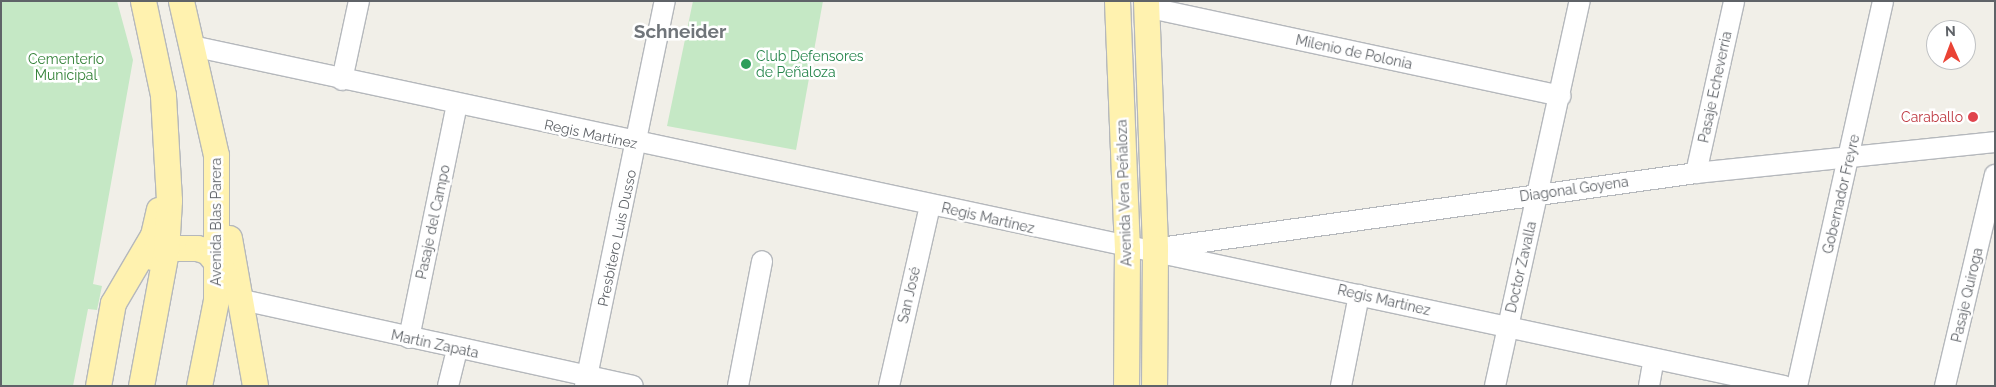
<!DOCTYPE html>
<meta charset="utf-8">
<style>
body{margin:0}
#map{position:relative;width:1996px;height:387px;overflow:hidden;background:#f1efe8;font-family:Raleway,sans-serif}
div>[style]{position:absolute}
.green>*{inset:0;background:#c5e8c5}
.roads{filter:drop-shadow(1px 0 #b5b8bc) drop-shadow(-1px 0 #b5b8bc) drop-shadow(0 1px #b5b8bc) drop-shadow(0 -1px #b5b8bc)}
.minor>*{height:20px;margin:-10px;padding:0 10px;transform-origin:10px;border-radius:10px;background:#fff}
.major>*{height:25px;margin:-12.5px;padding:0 12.5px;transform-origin:12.5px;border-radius:12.5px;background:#fff2af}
.dots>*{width:14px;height:14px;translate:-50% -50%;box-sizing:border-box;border:2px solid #fff;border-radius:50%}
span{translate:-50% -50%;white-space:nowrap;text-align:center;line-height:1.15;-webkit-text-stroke:5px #fff;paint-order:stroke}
.street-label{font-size:14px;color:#5f6368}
.leisure-label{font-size:14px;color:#27864d}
.left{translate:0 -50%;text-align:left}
.park-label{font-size:14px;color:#348238}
.health-label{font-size:14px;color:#be3a42}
.right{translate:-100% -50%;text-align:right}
.district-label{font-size:19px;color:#70757a;font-weight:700}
.frame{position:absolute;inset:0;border:2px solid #5f6368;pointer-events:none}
.north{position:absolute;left:1926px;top:20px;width:50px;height:50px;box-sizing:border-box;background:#fff;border:1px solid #bfc1c3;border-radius:50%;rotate:358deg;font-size:14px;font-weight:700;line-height:20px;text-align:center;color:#5f6368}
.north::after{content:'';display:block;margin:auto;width:18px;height:22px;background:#ea4335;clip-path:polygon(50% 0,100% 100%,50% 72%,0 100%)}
</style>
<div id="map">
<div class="green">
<div style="clip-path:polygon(1px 1px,117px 1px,133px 60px,93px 284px,102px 286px,97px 310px,88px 309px,73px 386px,1px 386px)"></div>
<div style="clip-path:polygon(693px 1px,823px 1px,796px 150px,667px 126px)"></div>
</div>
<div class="roads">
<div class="minor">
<div style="left:1146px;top:7px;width:424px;rotate:12.1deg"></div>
<div style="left:192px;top:46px;width:1628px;rotate:12.06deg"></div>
<div style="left:342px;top:80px;width:81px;rotate:-77.9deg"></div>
<div style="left:1696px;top:173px;width:176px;rotate:-77.5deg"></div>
<div style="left:1167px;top:247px;width:534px;rotate:-7.96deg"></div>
<div style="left:1696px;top:173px;width:301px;rotate:-5.9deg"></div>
<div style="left:238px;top:299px;width:404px;rotate:12.4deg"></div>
<div style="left:409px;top:338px;width:238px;rotate:-78.4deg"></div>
<div style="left:448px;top:386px;width:38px;rotate:-76deg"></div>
<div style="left:585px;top:386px;width:393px;rotate:-78.3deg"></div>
<div style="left:738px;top:386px;width:127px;rotate:-79.1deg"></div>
<div style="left:889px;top:386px;width:186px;rotate:-77.2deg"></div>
<div style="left:1341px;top:386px;width:93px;rotate:-78.8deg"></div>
<div style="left:1495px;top:386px;width:394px;rotate:-77.6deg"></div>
<div style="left:1649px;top:386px;width:27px;rotate:-80deg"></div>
<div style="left:1797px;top:386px;width:394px;rotate:-77.4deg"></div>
<div style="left:1945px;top:386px;width:217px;rotate:-76.7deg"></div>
</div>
<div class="major">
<div style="left:181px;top:1px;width:158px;rotate:77.2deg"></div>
<div style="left:216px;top:155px;width:145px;rotate:90deg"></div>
<div style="left:216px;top:300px;width:88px;rotate:101.2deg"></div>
<div style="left:1117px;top:1px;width:246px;rotate:87.7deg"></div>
<div style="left:1127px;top:247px;width:139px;rotate:90.4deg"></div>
<div style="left:1146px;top:1px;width:247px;rotate:87.9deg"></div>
<div style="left:1155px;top:248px;width:138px;rotate:90.4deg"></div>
<div style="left:229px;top:238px;width:150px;rotate:80deg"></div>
<div style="left:152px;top:257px;width:24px;rotate:-22deg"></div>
<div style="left:174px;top:248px;width:23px"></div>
<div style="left:197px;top:248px;width:10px;rotate:17deg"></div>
<div style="left:207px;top:251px;width:26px;rotate:51deg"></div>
<div style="left:98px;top:386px;width:84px;rotate:-79.8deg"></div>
<div style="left:113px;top:303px;width:79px;rotate:-59.5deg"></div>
<div style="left:153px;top:235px;width:26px;rotate:-77deg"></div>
<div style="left:141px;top:386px;width:137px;rotate:-79.5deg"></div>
<div style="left:166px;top:251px;width:51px;rotate:-86.6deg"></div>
<div style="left:169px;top:200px;width:105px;rotate:-93.3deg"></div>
<div style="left:163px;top:95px;width:96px;rotate:-102deg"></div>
</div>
</div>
<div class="dots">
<div style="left:746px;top:64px;background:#2e9e5b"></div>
<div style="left:1973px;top:117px;background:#e0444e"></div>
</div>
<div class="street-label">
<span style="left:1354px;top:52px;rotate:12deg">Milenio de Polonia</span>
<span style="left:1715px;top:87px;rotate:-78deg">Pasaje Echeverria</span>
<span style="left:591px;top:134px;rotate:12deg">Regis Martínez</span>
<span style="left:1574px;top:189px;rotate:-8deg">Diagonal Goyena</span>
<span style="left:1124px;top:193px;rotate:-92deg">Avenida Vera Peñaloza</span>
<span style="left:1841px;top:194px;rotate:-77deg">Gobernador Freyre</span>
<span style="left:988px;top:218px;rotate:13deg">Regis Martínez</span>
<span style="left:216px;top:222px;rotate:-90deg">Avenida Blas Parera</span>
<span style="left:433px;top:222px;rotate:-78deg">Pasaje del Campo</span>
<span style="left:617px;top:238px;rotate:-78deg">Presbítero Luis Dusso</span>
<span style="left:1521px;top:267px;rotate:-77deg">Doctor Zavalla</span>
<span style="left:909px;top:295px;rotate:-77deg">San José</span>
<span style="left:1967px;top:295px;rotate:-77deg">Pasaje Quiroga</span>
<span style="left:1384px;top:300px;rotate:13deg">Regis Martínez</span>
<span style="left:435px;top:344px;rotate:12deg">Martín Zapata</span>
</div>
<div class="leisure-label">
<span class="left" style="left:756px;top:64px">Club Defensores<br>de Peñaloza</span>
</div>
<div class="park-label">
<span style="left:66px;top:67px">Cementerio<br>Municipal</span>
</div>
<div class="health-label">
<span class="right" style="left:1963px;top:117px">Caraballo</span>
</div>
<div class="district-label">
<span style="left:680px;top:32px">Schneider</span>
</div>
<div class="frame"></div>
<div class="north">N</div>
</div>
